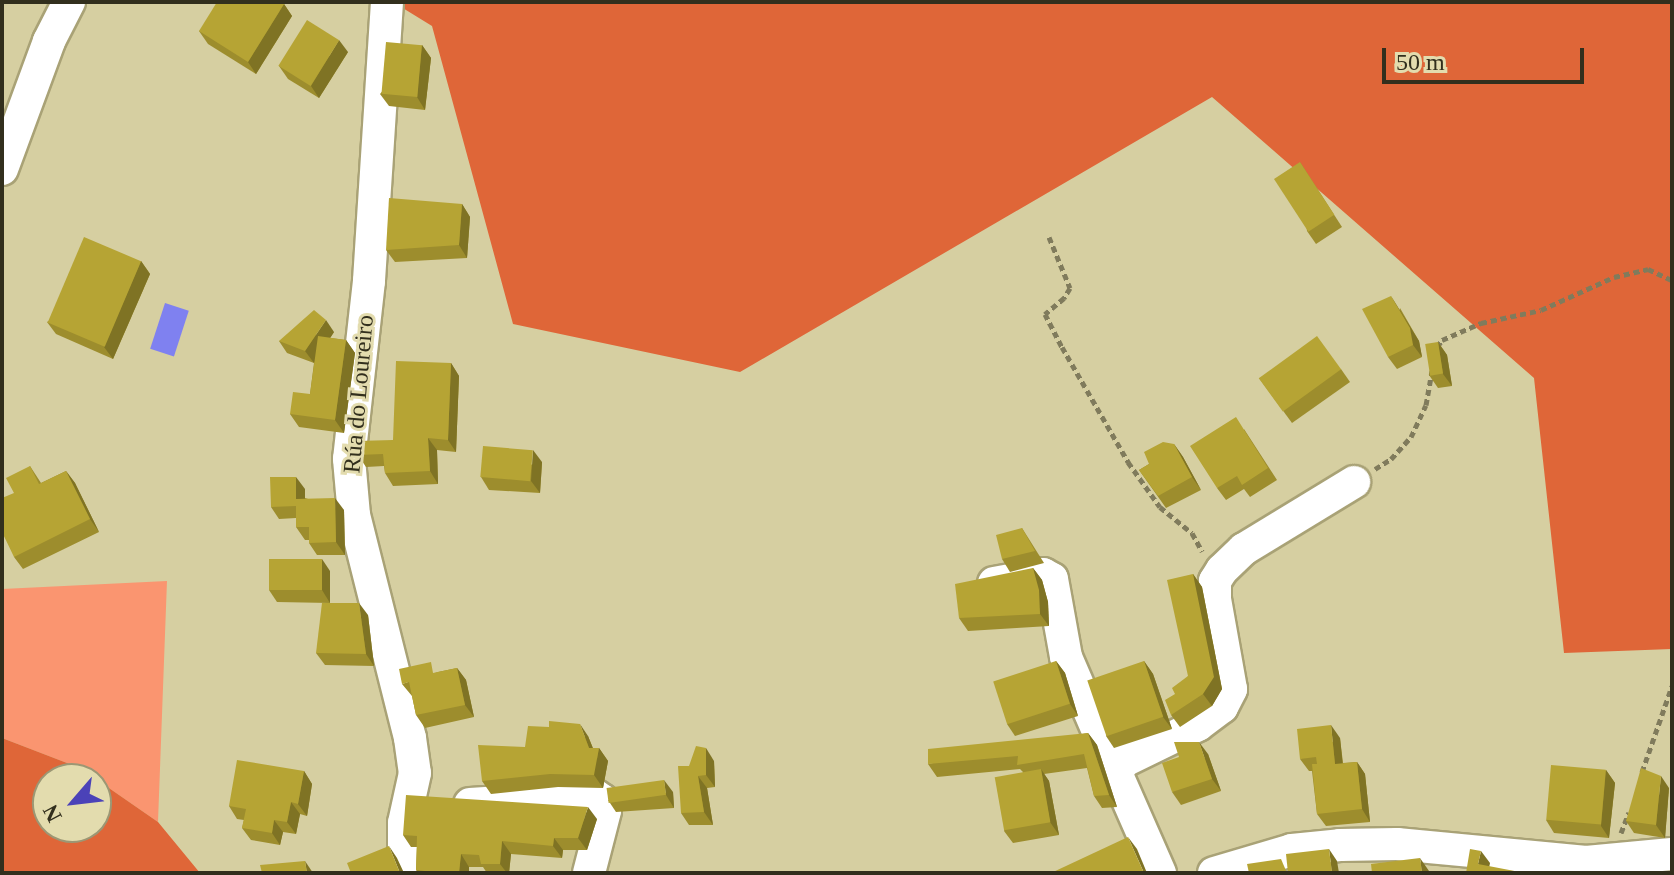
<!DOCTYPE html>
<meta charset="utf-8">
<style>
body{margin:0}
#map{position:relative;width:1674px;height:875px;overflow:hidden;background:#d6cfa1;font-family:"Times New Roman",serif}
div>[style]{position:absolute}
.green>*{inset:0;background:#fa9570}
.forest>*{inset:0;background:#df6638}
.water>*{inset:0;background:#7f81f0;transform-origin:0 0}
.path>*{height:5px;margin-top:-2.5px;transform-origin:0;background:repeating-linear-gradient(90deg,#807b5c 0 6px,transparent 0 10px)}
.roads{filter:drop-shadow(2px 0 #a9a276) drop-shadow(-2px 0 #a9a276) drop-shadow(0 2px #a9a276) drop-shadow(0 -2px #a9a276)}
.minor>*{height:32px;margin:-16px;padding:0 16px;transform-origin:16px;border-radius:16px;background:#fff}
.wall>*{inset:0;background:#9d8d2d}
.shaded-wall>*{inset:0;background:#7f7324}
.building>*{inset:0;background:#b6a434;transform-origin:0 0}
span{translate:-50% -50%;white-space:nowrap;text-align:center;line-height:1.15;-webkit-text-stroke:6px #e3dcae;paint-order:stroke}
.street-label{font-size:24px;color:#322f1d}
.frame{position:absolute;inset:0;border:4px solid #322f1d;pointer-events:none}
.north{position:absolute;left:32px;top:763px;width:80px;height:80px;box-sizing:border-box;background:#e3dcae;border:2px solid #9c9774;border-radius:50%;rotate:242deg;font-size:22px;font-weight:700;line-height:32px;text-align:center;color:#322f1d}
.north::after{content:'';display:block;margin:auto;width:28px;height:36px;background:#4b42b8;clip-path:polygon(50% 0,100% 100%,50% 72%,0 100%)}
.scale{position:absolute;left:1382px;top:48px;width:202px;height:36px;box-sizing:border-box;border:4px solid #322f1d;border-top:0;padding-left:10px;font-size:24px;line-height:28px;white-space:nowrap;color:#322f1d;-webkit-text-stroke:6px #e3dcae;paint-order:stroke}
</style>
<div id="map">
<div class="green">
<div style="clip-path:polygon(167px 581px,158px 822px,80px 768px,2px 738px,2px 589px)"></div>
</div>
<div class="forest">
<div style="clip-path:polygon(393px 2px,1672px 2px,1672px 649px,1564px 653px,1534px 378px,1212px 97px,740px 372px,513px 324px,432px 26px)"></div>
<div style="clip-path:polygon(evenodd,2px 738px,80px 768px,158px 822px,200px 873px,2px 873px,2px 738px,48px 779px,96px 779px,96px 827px,48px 827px,48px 779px)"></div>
</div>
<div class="water">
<div style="left:165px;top:303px;width:25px;height:48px;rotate:18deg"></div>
</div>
<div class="path">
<div style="left:1049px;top:237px;width:55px;rotate:67.6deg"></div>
<div style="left:1070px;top:288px;width:12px;rotate:121deg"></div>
<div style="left:1064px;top:298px;width:25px;rotate:140deg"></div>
<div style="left:1045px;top:314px;width:37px;rotate:63deg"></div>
<div style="left:1062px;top:347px;width:133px;rotate:60.1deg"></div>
<div style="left:1128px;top:462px;width:55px;rotate:54.6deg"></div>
<div style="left:1160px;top:507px;width:41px;rotate:39.1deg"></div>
<div style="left:1192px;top:533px;width:21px;rotate:61deg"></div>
<div style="left:1437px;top:347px;width:9px;rotate:-54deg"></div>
<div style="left:1442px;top:340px;width:43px;rotate:-23.6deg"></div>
<div style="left:1481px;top:323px;width:61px;rotate:-12.2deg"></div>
<div style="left:1541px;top:310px;width:80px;rotate:-24.3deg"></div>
<div style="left:1614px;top:277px;width:35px;rotate:-13deg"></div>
<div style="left:1648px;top:269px;width:26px;rotate:25deg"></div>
<div style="left:1375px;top:469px;width:19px;rotate:-32deg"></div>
<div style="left:1391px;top:459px;width:30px;rotate:-48deg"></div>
<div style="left:1411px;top:437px;width:35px;rotate:-65deg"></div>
<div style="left:1426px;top:405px;width:35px;rotate:-80deg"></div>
<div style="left:1642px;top:772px;width:91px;rotate:-70.8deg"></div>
<div style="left:1621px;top:833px;width:22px;rotate:-69deg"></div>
</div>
<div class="roads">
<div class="minor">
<div style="left:387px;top:2px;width:280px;rotate:93.7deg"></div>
<div style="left:369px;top:281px;width:179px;rotate:96.4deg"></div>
<div style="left:349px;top:459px;width:56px;rotate:84.9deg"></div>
<div style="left:354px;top:515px;width:230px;rotate:75.9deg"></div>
<div style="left:410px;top:738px;width:35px;rotate:82deg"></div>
<div style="left:415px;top:773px;width:51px;rotate:102.4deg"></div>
<div style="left:404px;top:823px;width:30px;rotate:90deg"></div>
<div style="left:404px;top:853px;width:22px;rotate:68deg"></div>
<div style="left:2px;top:169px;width:136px;rotate:-69.8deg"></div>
<div style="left:49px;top:41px;width:44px;rotate:-62.9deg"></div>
<div style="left:994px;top:583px;width:50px;rotate:-10.4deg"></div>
<div style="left:1043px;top:574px;width:10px;rotate:29deg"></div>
<div style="left:1052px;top:579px;width:79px;rotate:79.8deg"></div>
<div style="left:1066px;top:657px;width:126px;rotate:66.7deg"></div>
<div style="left:470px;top:804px;width:126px;rotate:-3.6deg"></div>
<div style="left:596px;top:796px;width:7px;rotate:34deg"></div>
<div style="left:602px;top:800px;width:11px;rotate:75deg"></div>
<div style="left:605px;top:811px;width:64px;rotate:104.5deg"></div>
<div style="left:1160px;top:873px;width:109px;rotate:-113.7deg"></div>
<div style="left:1116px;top:773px;width:14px;rotate:-56deg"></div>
<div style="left:1124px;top:761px;width:82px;rotate:-25.9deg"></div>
<div style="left:1198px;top:725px;width:30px;rotate:-37deg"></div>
<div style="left:1222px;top:707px;width:20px;rotate:-63deg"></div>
<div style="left:1231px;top:689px;width:91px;rotate:-100.1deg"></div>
<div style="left:1215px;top:599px;width:18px;rotate:-90deg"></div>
<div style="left:1215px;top:581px;width:13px;rotate:-58deg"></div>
<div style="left:1222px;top:570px;width:30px;rotate:-44deg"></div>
<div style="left:1244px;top:549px;width:129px;rotate:-31.3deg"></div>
<div style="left:1214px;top:873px;width:81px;rotate:-16.4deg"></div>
<div style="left:1292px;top:850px;width:48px;rotate:-5.9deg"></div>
<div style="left:1340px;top:845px;width:57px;rotate:-1deg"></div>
<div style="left:1397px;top:844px;width:190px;rotate:5.4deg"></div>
<div style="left:1586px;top:862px;width:86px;rotate:-5.3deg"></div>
</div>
</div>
<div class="wall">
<div style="clip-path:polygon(284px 4px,292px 16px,256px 74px,208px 44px,199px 31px)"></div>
<div style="clip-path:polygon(422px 45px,431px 58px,425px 110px,389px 106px,380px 94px)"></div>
<div style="clip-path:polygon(348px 52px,319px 98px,288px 79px,279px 66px)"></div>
<div style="clip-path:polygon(1300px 162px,1342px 227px,1316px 244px,1307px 231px)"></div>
<div style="clip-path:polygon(462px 204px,470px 217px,467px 258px,395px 262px,386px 250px)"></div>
<div style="clip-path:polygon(141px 261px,150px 274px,113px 359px,56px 334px,47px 322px)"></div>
<div style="clip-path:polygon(1400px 308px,1419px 341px,1422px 357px,1397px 369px,1388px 357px)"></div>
<div style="clip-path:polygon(334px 332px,330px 338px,346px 340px,355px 353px,344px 433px,299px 427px,290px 414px,310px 394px,314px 363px,287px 353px,279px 341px)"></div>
<div style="clip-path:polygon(1438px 342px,1447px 355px,1452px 386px,1438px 388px,1429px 375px)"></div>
<div style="clip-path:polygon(451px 363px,459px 376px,456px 452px,437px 450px,438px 484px,393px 486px,385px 473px,384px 466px,366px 467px,358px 455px,393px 440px)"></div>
<div style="clip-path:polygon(1341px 369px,1350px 382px,1292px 423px,1259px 378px)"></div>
<div style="clip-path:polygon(1244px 429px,1277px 480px,1250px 497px,1244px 489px,1226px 500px,1217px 488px)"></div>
<div style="clip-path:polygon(1174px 444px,1183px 457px,1201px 490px,1166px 508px,1139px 470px,1149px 464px)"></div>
<div style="clip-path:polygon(542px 462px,540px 493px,489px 490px,481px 477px)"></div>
<div style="clip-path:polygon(30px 466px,41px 483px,66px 471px,75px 483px,99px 532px,23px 569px,14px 557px,14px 493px)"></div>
<div style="clip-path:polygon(305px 489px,305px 498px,344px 510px,345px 555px,317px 555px,309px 543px,309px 540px,305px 540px,296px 527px,296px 518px,279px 519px,271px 507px)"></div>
<div style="clip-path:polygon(1022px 528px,1044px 563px,1010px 572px,1002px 559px)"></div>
<div style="clip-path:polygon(1033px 568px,1042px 580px,1048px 602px,1049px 626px,968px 631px,959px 618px)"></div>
<div style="clip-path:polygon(330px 571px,330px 603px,277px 602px,269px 590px)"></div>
<div style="clip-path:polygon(1193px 574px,1202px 587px,1222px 689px,1212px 706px,1180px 727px,1171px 715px,1188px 676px)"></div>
<div style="clip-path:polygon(368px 615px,374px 666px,325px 665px,316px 653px)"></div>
<div style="clip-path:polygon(1056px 661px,1065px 673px,1078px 716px,1015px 736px,1007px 724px)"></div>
<div style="clip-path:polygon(1144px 661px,1153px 674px,1172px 729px,1114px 748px,1106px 736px)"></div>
<div style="clip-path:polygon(457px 668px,466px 680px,474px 717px,425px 728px,416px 715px,412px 696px,402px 684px,438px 672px)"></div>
<div style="clip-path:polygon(1088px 733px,1097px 745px,1117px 807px,1102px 808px,1094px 796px,1087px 768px,1044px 774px,1049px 781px,1059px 835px,1013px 843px,1004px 831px,1023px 772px,1020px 769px,937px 777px,928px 764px)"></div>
<div style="clip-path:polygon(588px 736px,593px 748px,599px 748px,608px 761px,603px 788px,558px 787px,491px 794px,482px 781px,525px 747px)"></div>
<div style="clip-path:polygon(1340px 738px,1343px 763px,1357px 762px,1365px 774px,1370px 822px,1326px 826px,1317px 814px,1312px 771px,1309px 771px,1300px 759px)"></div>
<div style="clip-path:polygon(1208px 754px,1221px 791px,1181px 805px,1172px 792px)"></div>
<div style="clip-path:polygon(714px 761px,715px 787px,707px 788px,713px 825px,689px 825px,681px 813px,689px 766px)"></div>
<div style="clip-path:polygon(1606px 770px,1615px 783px,1609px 838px,1554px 833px,1546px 820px)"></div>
<div style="clip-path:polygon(304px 771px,312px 784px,307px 816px,300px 814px,296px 834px,283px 832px,280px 845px,251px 840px,242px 828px,244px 820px,237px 819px,229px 806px)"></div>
<div style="clip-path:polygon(1669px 788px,1665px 838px,1634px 833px,1626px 821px)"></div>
<div style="clip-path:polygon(673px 792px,674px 808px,616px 812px,608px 800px)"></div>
<div style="clip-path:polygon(597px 819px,587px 850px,563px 850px,562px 858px,511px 854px,509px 873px,487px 873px,483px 867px,469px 867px,469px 873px,418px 873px,416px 870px,417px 847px,411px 847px,403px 835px)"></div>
</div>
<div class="shaded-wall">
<div style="clip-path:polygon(284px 4px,292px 16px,256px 74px,248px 62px)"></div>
<div style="clip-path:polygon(339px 40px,348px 52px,319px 98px,311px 86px)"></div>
<div style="clip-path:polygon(422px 45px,431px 58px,425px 110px,417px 97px)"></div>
<div style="clip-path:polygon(462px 204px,470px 217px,467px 258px,459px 245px)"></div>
<div style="clip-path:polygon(141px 261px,150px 274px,113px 359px,104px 347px)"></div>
<div style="clip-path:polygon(1391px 296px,1419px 341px,1422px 357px,1413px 345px)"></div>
<div style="clip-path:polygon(326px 320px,334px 332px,314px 363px,305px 351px)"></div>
<div style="clip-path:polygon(346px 340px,355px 353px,344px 433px,335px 420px)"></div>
<div style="clip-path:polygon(1438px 342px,1447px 355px,1452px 386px,1443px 374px)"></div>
<div style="clip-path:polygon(451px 363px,459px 376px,456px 452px,448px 440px)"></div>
<div style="clip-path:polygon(428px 438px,437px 450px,438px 484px,430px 471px)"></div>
<div style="clip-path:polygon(1174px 444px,1183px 457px,1201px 490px,1192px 477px)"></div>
<div style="clip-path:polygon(533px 450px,542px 462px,540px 493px,531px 481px)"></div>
<div style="clip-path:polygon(66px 471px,75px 483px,99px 532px,90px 519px)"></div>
<div style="clip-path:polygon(296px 477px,305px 489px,305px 511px,296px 499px)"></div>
<div style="clip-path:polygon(335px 498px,344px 510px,345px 555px,336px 542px)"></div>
<div style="clip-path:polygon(322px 559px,330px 571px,330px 603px,322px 590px)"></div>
<div style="clip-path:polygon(1033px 568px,1042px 580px,1048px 602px,1049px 626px,1040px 614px)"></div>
<div style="clip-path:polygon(1193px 574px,1202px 587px,1222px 689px,1212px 706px,1203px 694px)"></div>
<div style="clip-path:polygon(359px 603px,368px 615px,374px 666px,366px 654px)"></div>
<div style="clip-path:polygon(1056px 661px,1065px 673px,1078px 716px,1070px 704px)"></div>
<div style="clip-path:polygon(1144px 661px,1153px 674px,1172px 729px,1163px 717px)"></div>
<div style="clip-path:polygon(457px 668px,466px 680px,474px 717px,465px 705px)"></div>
<div style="clip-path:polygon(580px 724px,588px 736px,597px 759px,599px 748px,608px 761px,603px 788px,594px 775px,589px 748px)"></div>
<div style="clip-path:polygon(1331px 725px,1340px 738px,1344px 777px,1335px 764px)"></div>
<div style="clip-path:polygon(1088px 733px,1097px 745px,1117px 807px,1109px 795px)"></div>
<div style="clip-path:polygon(1199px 742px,1208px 754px,1221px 791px,1212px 779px)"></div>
<div style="clip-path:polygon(706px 748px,714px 761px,715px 787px,706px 775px)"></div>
<div style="clip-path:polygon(1357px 762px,1365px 774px,1370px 822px,1362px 809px)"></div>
<div style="clip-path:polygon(1041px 769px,1049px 781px,1059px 835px,1050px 822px)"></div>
<div style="clip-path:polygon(1606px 770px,1615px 783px,1609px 838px,1601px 826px)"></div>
<div style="clip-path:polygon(304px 771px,312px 784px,307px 816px,298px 804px)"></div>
<div style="clip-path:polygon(698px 776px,707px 788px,713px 825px,704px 812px)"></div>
<div style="clip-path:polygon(1661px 776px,1669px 788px,1665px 838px,1656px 825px)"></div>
<div style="clip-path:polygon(664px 780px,673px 792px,674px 808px,666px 795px)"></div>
<div style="clip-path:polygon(291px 802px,300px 814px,296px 834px,287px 822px)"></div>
<div style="clip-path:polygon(588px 807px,597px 819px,587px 850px,578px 838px)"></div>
<div style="clip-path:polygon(274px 820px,283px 832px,280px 845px,272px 833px)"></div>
<div style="clip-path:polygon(1128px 837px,1137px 849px,1147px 873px,1144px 873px)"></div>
<div style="clip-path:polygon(554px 838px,563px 850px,562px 858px,553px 846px)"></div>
<div style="clip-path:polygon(502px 841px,511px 854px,509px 873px,507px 873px,500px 864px)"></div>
<div style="clip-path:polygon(389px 846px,397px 858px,404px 873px,400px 873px)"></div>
<div style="clip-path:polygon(1329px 849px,1337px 861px,1339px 873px,1332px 873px)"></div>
<div style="clip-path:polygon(1481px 851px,1490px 863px,1488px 873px,1478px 864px)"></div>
<div style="clip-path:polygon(461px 854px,469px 867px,469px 873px,459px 873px)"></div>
<div style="clip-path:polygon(1420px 858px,1429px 871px,1429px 873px,1422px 873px)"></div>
<div style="clip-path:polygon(305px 861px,313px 873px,307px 873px)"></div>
</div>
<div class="building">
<div style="clip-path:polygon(217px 2px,281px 2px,284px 4px,248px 62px,199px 31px)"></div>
<div style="left:307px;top:20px;width:38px;height:54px;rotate:32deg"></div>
<div style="left:386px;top:42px;width:36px;height:52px;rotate:5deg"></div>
<div style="left:1300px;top:162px;width:63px;height:31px;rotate:57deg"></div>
<div style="clip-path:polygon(389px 198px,462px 204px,459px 245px,386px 250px)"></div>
<div style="left:84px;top:237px;width:62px;height:93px;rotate:23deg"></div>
<div style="clip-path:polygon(1391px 296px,1410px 328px,1413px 345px,1388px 357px,1362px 309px)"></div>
<div style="clip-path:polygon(314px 310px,326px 320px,305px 351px,279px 341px)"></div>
<div style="clip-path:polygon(318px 336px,346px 340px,335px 420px,290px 414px,293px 392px,310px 394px)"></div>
<div style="left:1317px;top:336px;width:41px;height:72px;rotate:54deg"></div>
<div style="left:1438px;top:342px;width:32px;height:13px;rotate:81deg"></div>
<div style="clip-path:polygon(396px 361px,451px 363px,448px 440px,428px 438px,430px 471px,385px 473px,383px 454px,358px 455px,357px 441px,393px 440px)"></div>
<div style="clip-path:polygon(1236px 417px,1268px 468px,1242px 485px,1237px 476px,1217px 488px,1190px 446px)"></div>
<div style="clip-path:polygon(1163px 442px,1174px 444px,1192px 477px,1158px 496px,1139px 470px,1149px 464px,1144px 452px)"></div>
<div style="left:483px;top:446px;width:50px;height:31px;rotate:5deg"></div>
<div style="clip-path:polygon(30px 466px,39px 484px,66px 471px,90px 519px,14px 557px,2px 532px,2px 498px,14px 493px,6px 478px)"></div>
<div style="clip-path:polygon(270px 477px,296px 477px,296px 499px,335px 498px,336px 542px,309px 543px,309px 527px,296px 527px,296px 506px,271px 507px)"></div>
<div style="clip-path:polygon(1022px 528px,1035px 551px,1002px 559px,996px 535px)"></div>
<div style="left:269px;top:559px;width:53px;height:31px"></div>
<div style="clip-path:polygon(1033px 568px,1039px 590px,1040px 614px,959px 618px,955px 584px)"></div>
<div style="clip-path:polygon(1193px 574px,1214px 677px,1203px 694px,1171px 715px,1165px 700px,1175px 694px,1172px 688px,1188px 676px,1167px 580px)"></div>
<div style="clip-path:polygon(322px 603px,359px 603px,366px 654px,316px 653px)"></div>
<div style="left:1056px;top:661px;width:45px;height:66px;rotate:72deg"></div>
<div style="left:1144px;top:661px;width:59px;height:60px;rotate:71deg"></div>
<div style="clip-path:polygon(431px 662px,433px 673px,457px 668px,465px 705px,416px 715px,409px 682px,402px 684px,399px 669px)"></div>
<div style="clip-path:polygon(549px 721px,580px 724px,589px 748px,599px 748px,594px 775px,550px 774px,482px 781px,478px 745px,525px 747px,528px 726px,549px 727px)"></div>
<div style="clip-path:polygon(1331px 725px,1335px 764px,1357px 762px,1362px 809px,1317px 814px,1312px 764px,1317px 764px,1316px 757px,1300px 759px,1297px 729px)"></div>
<div style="clip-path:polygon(1088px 733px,1109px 795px,1094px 796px,1084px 754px,1017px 765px,1018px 756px,928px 764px,928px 749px)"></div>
<div style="clip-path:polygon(1174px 742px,1199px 742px,1212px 779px,1172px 792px,1162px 763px,1179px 757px)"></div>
<div style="clip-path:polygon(696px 746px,706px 748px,706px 775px,698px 776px,704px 812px,681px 813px,678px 766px,689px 766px)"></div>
<div style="clip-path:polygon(237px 760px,304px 771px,298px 804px,291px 802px,287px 822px,274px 820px,272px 833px,242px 828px,246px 809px,229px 806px)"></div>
<div style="left:1551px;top:765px;width:55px;height:55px;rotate:5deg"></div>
<div style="clip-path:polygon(1641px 768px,1661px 776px,1656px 825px,1626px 821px)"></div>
<div style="left:1041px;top:769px;width:54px;height:47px;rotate:80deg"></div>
<div style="left:664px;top:780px;width:15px;height:58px;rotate:82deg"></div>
<div style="clip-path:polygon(406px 795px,588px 807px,578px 838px,554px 838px,553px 846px,502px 841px,500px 864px,481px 864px,479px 855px,461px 854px,459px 873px,443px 873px,416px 870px,417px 836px,403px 835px)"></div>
<div style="clip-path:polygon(1128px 837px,1144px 873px,1051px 873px)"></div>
<div style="clip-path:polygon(389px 846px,400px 873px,361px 873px,360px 872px,351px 873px,347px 863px)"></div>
<div style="clip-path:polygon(1329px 849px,1332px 873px,1288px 873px,1286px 854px)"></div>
<div style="clip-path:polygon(1470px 849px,1481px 851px,1478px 864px,1525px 873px,1466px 873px)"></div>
<div style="clip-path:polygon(1420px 858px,1422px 873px,1372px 873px,1371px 864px)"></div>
<div style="clip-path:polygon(1281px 859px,1287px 873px,1249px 873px,1247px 864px)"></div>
<div style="clip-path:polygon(305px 861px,307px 873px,262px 873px,260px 865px)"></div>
</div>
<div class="street-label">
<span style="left:359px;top:394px;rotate:-85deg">Rúa do Loureiro</span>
</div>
<div class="frame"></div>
<div class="north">N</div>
<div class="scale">50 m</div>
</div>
